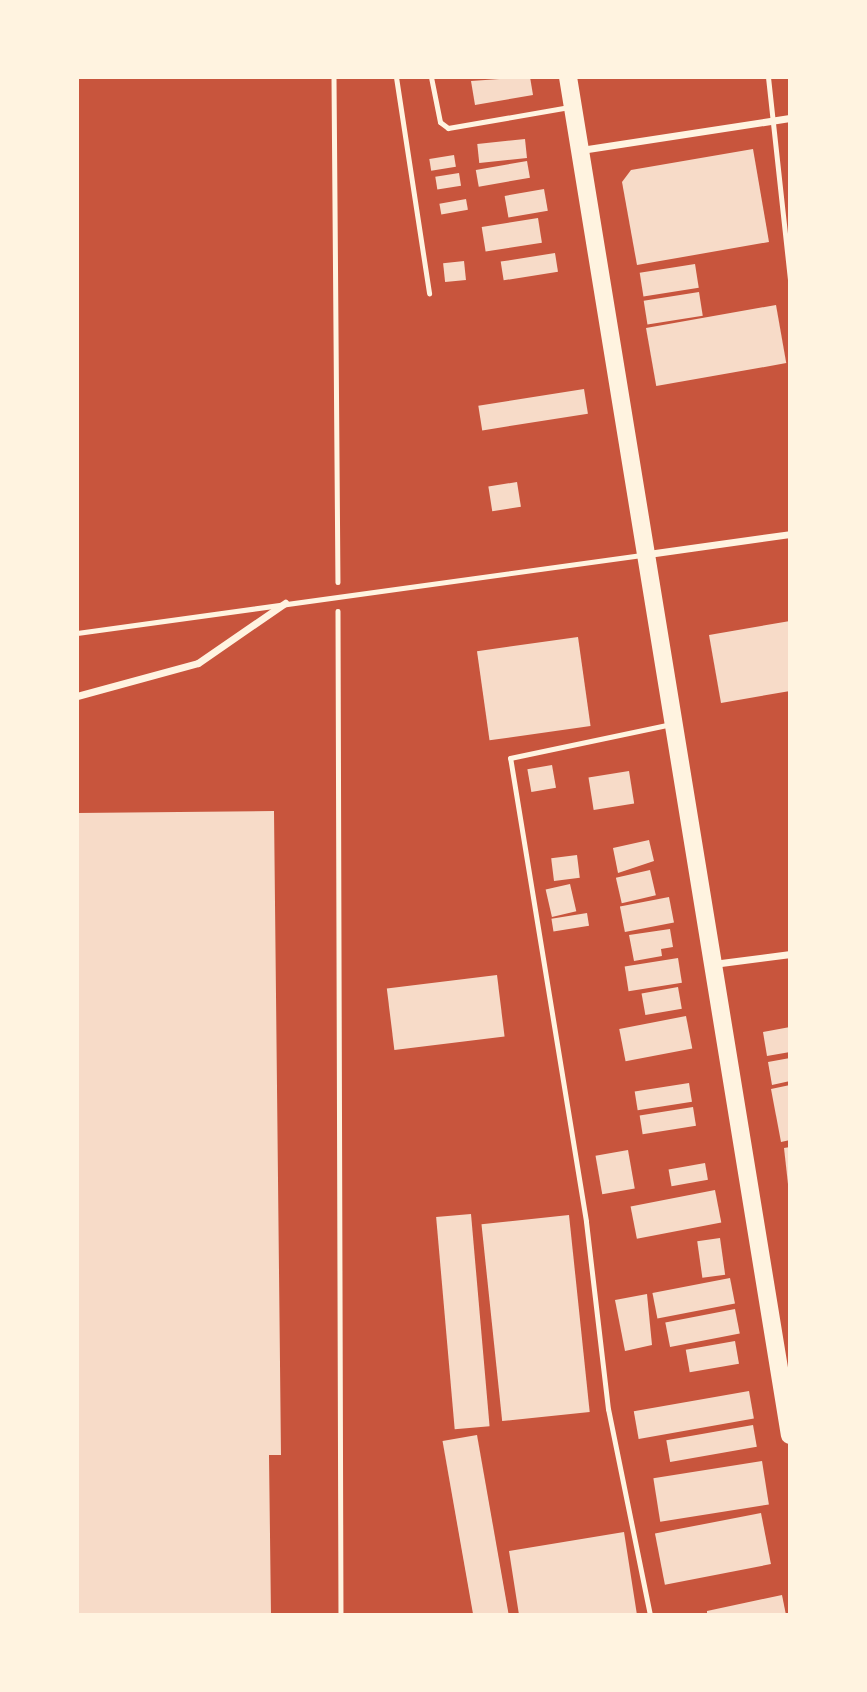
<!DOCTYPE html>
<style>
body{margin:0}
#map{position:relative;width:867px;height:1692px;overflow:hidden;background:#c8553d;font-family:Cabin,sans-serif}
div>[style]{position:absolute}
.building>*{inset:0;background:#f7dbc8;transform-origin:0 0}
.path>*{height:4.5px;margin:-2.25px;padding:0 2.25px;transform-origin:2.25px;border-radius:2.25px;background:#fff3e0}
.service>*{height:5px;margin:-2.5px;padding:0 2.5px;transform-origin:2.5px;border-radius:2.5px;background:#fff3e0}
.minor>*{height:7px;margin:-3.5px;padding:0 3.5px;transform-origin:3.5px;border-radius:3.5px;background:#fff3e0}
.primary>*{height:18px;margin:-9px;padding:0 9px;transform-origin:9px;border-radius:9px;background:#fff3e0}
span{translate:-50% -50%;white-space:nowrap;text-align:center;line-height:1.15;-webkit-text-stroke:7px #fff3e0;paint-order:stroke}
.frame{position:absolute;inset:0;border:79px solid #fff3e0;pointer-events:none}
</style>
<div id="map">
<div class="building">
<div style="clip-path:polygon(530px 77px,533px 95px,475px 105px,471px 81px)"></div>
<div style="left:525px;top:139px;width:19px;height:48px;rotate:84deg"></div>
<div style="clip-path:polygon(753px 149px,769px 242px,637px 265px,622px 182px,631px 170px)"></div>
<div style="left:454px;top:155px;width:12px;height:25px;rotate:81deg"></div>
<div style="left:527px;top:161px;width:17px;height:52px;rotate:80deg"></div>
<div style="left:459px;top:173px;width:13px;height:24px;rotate:81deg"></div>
<div style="left:544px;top:189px;width:22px;height:40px;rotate:80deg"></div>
<div style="left:466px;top:199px;width:11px;height:27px;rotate:80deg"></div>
<div style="left:538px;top:218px;width:25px;height:57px;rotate:81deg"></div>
<div style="left:555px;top:253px;width:19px;height:55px;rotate:81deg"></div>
<div style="left:464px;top:261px;width:19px;height:21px;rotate:84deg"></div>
<div style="left:695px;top:264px;width:24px;height:56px;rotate:81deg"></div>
<div style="left:699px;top:292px;width:24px;height:56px;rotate:81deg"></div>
<div style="left:776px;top:305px;width:59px;height:132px;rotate:80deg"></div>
<div style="left:584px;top:389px;width:25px;height:107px;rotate:81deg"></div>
<div style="left:517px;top:482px;width:25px;height:29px;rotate:81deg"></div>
<div style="clip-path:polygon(790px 621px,790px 691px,721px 703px,709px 635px)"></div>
<div style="left:578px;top:637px;width:90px;height:102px;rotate:82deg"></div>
<div style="left:552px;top:765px;width:23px;height:25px;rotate:80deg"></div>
<div style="left:629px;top:771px;width:33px;height:41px;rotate:81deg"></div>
<div style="clip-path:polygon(274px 811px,281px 1455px,269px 1455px,271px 1615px,77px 1615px,77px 813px)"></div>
<div style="clip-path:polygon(649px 840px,654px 861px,618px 873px,613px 848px)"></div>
<div style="left:577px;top:855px;width:23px;height:26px;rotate:83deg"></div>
<div style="left:650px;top:870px;width:26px;height:35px;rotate:77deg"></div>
<div style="left:570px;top:884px;width:28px;height:25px;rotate:77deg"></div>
<div style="left:669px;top:897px;width:26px;height:50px;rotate:79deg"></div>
<div style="left:587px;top:913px;width:13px;height:36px;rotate:81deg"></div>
<div style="clip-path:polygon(670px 929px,673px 947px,661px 949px,662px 956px,634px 961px,629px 935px)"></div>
<div style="left:678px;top:958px;width:25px;height:54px;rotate:81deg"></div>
<div style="left:497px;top:975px;width:62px;height:111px;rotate:83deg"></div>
<div style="left:678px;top:987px;width:22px;height:37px;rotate:80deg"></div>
<div style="left:686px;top:1016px;width:33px;height:68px;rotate:79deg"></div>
<div style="clip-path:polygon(790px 1027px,790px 1052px,767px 1056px,763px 1032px)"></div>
<div style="clip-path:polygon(790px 1058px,790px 1081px,772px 1085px,768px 1062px)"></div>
<div style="left:689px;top:1083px;width:19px;height:55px;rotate:81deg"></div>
<div style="clip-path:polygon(790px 1085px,790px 1140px,781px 1142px,771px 1089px)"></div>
<div style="left:693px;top:1107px;width:19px;height:54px;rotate:81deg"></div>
<div style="clip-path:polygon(790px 1147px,790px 1193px,789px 1193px,784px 1148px)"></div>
<div style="left:628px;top:1150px;width:39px;height:33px;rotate:80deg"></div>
<div style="left:705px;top:1163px;width:17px;height:37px;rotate:80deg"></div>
<div style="left:715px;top:1190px;width:33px;height:86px;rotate:79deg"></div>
<div style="left:471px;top:1214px;width:213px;height:35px;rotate:85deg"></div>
<div style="left:569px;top:1215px;width:198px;height:88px;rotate:84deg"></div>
<div style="left:720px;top:1238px;width:37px;height:23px;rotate:82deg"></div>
<div style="left:730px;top:1278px;width:26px;height:79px;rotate:79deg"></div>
<div style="clip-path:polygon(647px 1294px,652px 1345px,625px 1351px,615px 1300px)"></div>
<div style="left:735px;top:1309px;width:25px;height:71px;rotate:79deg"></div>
<div style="left:735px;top:1341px;width:23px;height:50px;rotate:80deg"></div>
<div style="left:749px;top:1391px;width:28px;height:117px;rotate:80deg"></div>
<div style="left:753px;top:1425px;width:22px;height:88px;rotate:80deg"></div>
<div style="left:477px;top:1435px;width:183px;height:35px;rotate:80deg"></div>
<div style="left:762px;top:1461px;width:44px;height:110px;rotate:81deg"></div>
<div style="left:761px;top:1513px;width:52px;height:108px;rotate:79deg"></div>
<div style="clip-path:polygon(624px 1532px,637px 1615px,519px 1615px,509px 1551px)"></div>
<div style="clip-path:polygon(782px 1595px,786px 1615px,707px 1615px,707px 1611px)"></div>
</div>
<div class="path">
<div style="left:334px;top:77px;width:505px;rotate:89.55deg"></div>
<div style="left:338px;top:611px;width:1004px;rotate:89.83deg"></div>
</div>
<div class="service">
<div style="left:396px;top:77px;width:219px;rotate:81.3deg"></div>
<div style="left:431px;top:77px;width:46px;rotate:78.7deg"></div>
<div style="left:440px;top:122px;width:10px;rotate:37deg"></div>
<div style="left:448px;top:128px;width:123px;rotate:-9.8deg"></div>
<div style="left:768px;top:77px;width:205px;rotate:83.8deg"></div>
<div style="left:77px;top:633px;width:570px;rotate:-7.86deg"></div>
<div style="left:650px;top:1615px;width:210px;rotate:-101.5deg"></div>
<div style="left:608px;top:1409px;width:189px;rotate:-96.7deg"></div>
<div style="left:586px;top:1221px;width:469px;rotate:-99.3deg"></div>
<div style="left:510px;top:758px;width:165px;rotate:-11.9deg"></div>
</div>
<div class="minor">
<div style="left:581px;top:150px;width:211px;rotate:-8.7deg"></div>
<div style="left:648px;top:554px;width:143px;rotate:-8deg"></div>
<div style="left:77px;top:696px;width:125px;rotate:-15.3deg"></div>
<div style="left:198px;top:663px;width:106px;rotate:-34.6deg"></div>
<div style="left:713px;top:964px;width:78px;rotate:-7.4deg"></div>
</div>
<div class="primary">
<div style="left:568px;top:77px;width:1376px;rotate:80.72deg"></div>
</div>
<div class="frame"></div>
</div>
